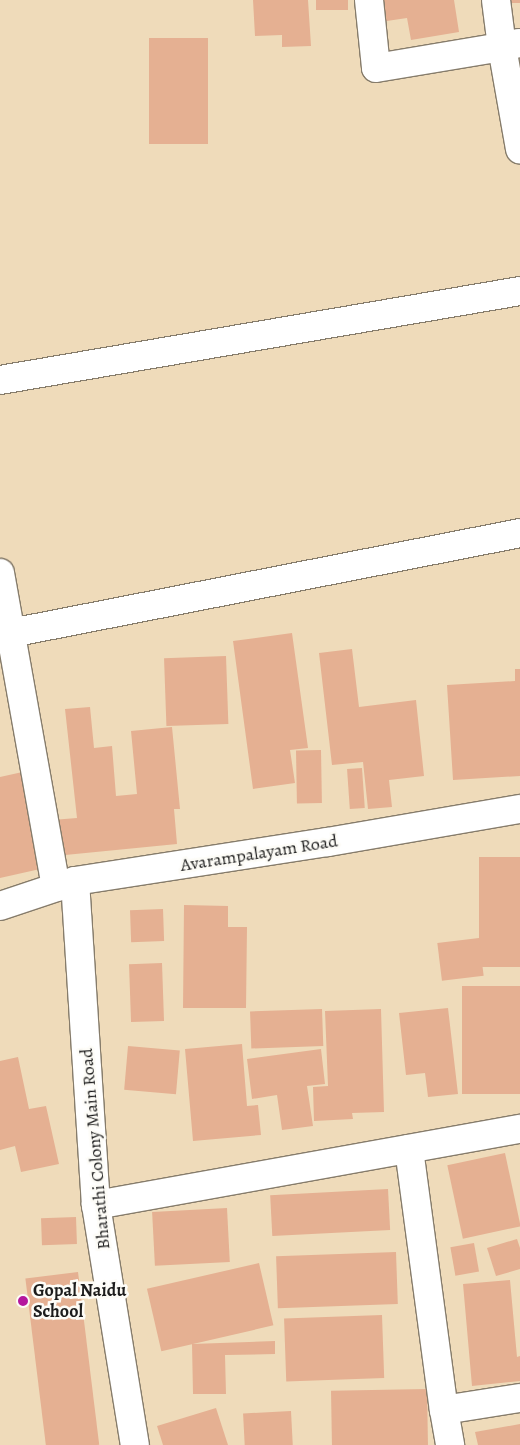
<!DOCTYPE html>
<style>
body{margin:0}
#map{position:relative;width:520px;height:1445px;overflow:hidden;background:#efdbba;font-family:Alegreya,serif}
div>[style]{position:absolute}
.building>*{inset:0;background:#e5b092;transform-origin:0 0}
.roads{filter:drop-shadow(1px 0 #867c6b) drop-shadow(-1px 0 #867c6b) drop-shadow(0 1px #867c6b) drop-shadow(0 -1px #867c6b)}
.minor>*{height:28px;margin:-14px;padding:0 14px;transform-origin:14px;border-radius:14px;background:#fff}
.tertiary>*{height:28px;margin:-14px;padding:0 14px;transform-origin:14px;border-radius:14px;background:#fff}
.dots>*{width:14px;height:14px;translate:-50% -50%;box-sizing:border-box;border:2px solid #fdfcf7;border-radius:50%}
span{translate:-50% -50%;white-space:nowrap;text-align:center;line-height:1.15;-webkit-text-stroke:5px #fdfcf7;paint-order:stroke}
.street-label{font-size:18px;color:#1c1c1c}
.poi-label{font-size:18px;color:#1c1c1c;font-weight:700}
.left{translate:0 -50%;text-align:left}
</style>
<div id="map">
<div class="building">
<div style="clip-path:polygon(253px 0,308px 0,311px 46px,282px 47px,282px 35px,255px 36px)"></div>
<div style="left:316px;top:0;width:32px;height:10px"></div>
<div style="clip-path:polygon(377px 0,454px 0,459px 32px,411px 40px,407px 18px,380px 22px)"></div>
<div style="left:504px;top:0;width:16px;height:3px"></div>
<div style="left:149px;top:38px;width:59px;height:106px"></div>
<div style="clip-path:polygon(292px 633px,308px 748px,290px 750px,295px 783px,253px 789px,233px 641px)"></div>
<div style="clip-path:polygon(352px 649px,359px 707px,416px 700px,424px 776px,389px 780px,392px 807px,368px 809px,363px 762px,332px 765px,319px 653px)"></div>
<div style="left:226px;top:656px;width:68px;height:62px;rotate:88deg"></div>
<div style="clip-path:polygon(515px 669px,520px 669px,520px 776px,453px 780px,447px 685px,515px 681px)"></div>
<div style="clip-path:polygon(90px 707px,94px 748px,112px 746px,116px 796px,137px 794px,131px 731px,172px 727px,180px 809px,174px 809px,177px 844px,55px 856px,52px 820px,77px 818px,65px 709px)"></div>
<div style="left:321px;top:750px;width:53px;height:25px;rotate:89deg"></div>
<div style="left:362px;top:768px;width:40px;height:15px;rotate:86deg"></div>
<div style="clip-path:polygon(27px 771px,49px 867px,0 878px,0 777px)"></div>
<div style="left:520px;top:857px;width:110px;height:41px;rotate:90deg"></div>
<div style="clip-path:polygon(184px 905px,228px 906px,228px 927px,247px 927px,246px 1008px,183px 1008px)"></div>
<div style="left:163px;top:909px;width:32px;height:33px;rotate:88deg"></div>
<div style="left:479px;top:938px;width:38px;height:42px;rotate:83deg"></div>
<div style="left:162px;top:963px;width:58px;height:33px;rotate:88deg"></div>
<div style="left:520px;top:986px;width:108px;height:58px;rotate:90deg"></div>
<div style="clip-path:polygon(448px 1008px,458px 1094px,428px 1097px,425px 1073px,406px 1075px,399px 1013px)"></div>
<div style="left:322px;top:1009px;width:37px;height:72px;rotate:88deg"></div>
<div style="clip-path:polygon(381px 1009px,384px 1112px,352px 1113px,353px 1119px,314px 1121px,313px 1087px,328px 1086px,325px 1011px)"></div>
<div style="clip-path:polygon(242px 1044px,247px 1106px,258px 1105px,261px 1135px,193px 1141px,185px 1049px)"></div>
<div style="left:128px;top:1046px;width:52px;height:44px;rotate:5deg"></div>
<div style="clip-path:polygon(321px 1049px,325px 1084px,307px 1086px,313px 1126px,282px 1130px,277px 1095px,252px 1099px,247px 1059px)"></div>
<div style="clip-path:polygon(18px 1057px,29px 1109px,46px 1106px,59px 1164px,21px 1172px,15px 1146px,0 1150px,0 1061px)"></div>
<div style="left:505px;top:1153px;width:75px;height:59px;rotate:78deg"></div>
<div style="left:388px;top:1189px;width:41px;height:118px;rotate:87deg"></div>
<div style="left:227px;top:1208px;width:54px;height:75px;rotate:87deg"></div>
<div style="left:76px;top:1217px;width:27px;height:35px;rotate:88deg"></div>
<div style="clip-path:polygon(517px 1239px,520px 1248px,520px 1269px,496px 1276px,487px 1248px)"></div>
<div style="left:474px;top:1243px;width:29px;height:24px;rotate:80deg"></div>
<div style="left:396px;top:1252px;width:52px;height:120px;rotate:88deg"></div>
<div style="left:259px;top:1263px;width:64px;height:115px;rotate:77deg"></div>
<div style="left:78px;top:1272px;width:174px;height:53px;rotate:83deg"></div>
<div style="clip-path:polygon(510px 1280px,517px 1357px,520px 1356px,520px 1381px,472px 1386px,463px 1284px)"></div>
<div style="left:382px;top:1315px;width:63px;height:98px;rotate:88deg"></div>
<div style="clip-path:polygon(275px 1341px,275px 1354px,225px 1355px,226px 1394px,193px 1394px,192px 1344px)"></div>
<div style="left:427px;top:1389px;width:56px;height:96px;rotate:89deg"></div>
<div style="clip-path:polygon(216px 1408px,228px 1445px,163px 1445px,157px 1426px)"></div>
<div style="left:291px;top:1411px;width:34px;height:48px;rotate:87deg"></div>
<div style="clip-path:polygon(520px 1424px,520px 1445px,478px 1445px,475px 1432px)"></div>
</div>
<div class="roads">
<div class="minor">
<div style="left:369px;top:0;width:68px;rotate:84.1deg"></div>
<div style="left:376px;top:68px;width:128px;rotate:-9.5deg"></div>
<div style="left:502px;top:47px;width:47px;rotate:-97.3deg"></div>
<div style="left:519px;top:43px;width:17px;rotate:167deg"></div>
<div style="left:502px;top:47px;width:104px;rotate:80deg"></div>
<div style="left:0;top:380px;width:528px;rotate:-9.71deg"></div>
<div style="left:0;top:573px;width:319px;rotate:79.9deg"></div>
<div style="left:11px;top:633px;width:519px;rotate:-11.11deg"></div>
<div style="left:75px;top:881px;width:325px;rotate:86.3deg"></div>
<div style="left:96px;top:1205px;width:243px;rotate:80.8deg"></div>
<div style="left:409px;top:1149px;width:263px;rotate:82.4deg"></div>
<div style="left:444px;top:1410px;width:36px;rotate:80deg"></div>
<div style="left:96px;top:1205px;width:431px;rotate:-10.2deg"></div>
<div style="left:444px;top:1410px;width:77px;rotate:-9deg"></div>
</div>
<div class="tertiary">
<div style="left:0;top:906px;width:79px;rotate:-18.4deg"></div>
<div style="left:75px;top:881px;width:256px;rotate:-8.8deg"></div>
<div style="left:328px;top:842px;width:195px;rotate:-9.8deg"></div>
</div>
</div>
<div class="dots">
<div style="left:23px;top:1301px;background:#b5179e"></div>
</div>
<div class="street-label">
<span style="left:259px;top:853px;rotate:-9deg">Avarampalayam Road</span>
<span style="left:95px;top:1149px;rotate:-95deg">Bharathi Colony Main Road</span>
</div>
<div class="poi-label">
<span class="left" style="left:33px;top:1301px">Gopal Naidu<br>School</span>
</div>
</div>
